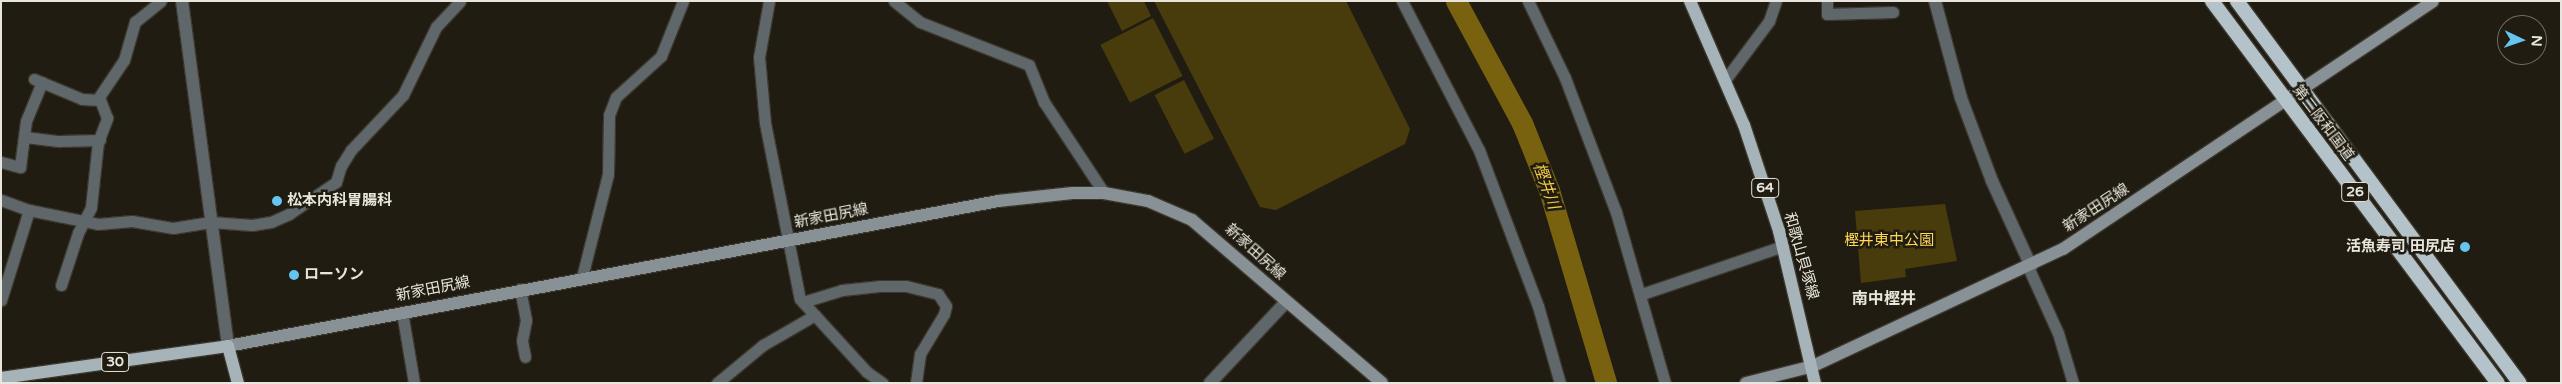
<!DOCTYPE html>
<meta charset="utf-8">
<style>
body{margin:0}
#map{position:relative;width:2562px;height:384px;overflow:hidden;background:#201c11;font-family:"Varela Round","Noto Sans JP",sans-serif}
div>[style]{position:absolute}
.green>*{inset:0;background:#493c0c;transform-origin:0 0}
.river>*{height:21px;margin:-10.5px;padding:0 10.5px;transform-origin:10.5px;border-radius:10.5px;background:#78620f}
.roads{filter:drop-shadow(1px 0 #3c382e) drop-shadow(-1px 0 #3c382e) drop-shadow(0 1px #3c382e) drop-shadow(0 -1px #3c382e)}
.minor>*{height:11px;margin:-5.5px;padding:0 5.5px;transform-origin:5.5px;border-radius:5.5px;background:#60676a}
.tertiary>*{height:12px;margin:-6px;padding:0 6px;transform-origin:6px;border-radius:6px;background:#60676a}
.secondary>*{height:12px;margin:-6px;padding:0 6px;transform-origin:6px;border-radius:6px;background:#879196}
.primary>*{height:12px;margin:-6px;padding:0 6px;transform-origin:6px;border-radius:6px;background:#a6b3b9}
.trunk>*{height:14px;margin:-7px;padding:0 7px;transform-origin:7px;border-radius:7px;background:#b4c2c9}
.dots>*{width:14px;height:14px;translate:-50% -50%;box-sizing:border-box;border:2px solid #201c11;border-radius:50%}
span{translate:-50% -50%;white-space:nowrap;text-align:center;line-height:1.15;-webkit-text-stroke:5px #201c11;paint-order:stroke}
.shield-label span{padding:1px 4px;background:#201c11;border:1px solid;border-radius:4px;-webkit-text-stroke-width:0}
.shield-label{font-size:14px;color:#e7e5dd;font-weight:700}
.street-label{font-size:15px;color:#e7e5dd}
.poi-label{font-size:15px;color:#e7e5dd;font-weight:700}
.left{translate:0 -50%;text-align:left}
.right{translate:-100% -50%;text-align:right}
.park-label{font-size:15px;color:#fed753}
.water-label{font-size:16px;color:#f3cd47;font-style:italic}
.neighbourhood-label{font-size:16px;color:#e7e5dd;font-weight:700}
.frame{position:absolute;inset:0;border:2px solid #e7e5dd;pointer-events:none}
.north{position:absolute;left:2497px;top:15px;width:50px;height:50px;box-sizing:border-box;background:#201c11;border:1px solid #706c63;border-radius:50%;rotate:93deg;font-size:14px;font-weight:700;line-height:20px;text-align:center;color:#e7e5dd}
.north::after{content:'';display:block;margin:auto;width:18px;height:22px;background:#65c5ee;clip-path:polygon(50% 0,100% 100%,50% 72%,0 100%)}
</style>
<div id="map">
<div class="green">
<div style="clip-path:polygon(1107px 1px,1144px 1px,1151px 16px,1122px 31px)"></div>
<div style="clip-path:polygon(1154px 1px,1346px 1px,1410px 129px,1405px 144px,1276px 210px,1260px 207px)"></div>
<div style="left:1153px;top:18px;width:65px;height:59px;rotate:63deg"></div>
<div style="left:1184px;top:80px;width:66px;height:33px;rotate:63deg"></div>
<div style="clip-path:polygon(1945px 204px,1957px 261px,1905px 269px,1906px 277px,1861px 283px,1855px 211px)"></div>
</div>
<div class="river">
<div style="left:1456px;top:1px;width:139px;rotate:61.6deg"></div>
<div style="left:1522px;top:123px;width:72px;rotate:68.1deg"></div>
<div style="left:1549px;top:190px;width:201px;rotate:73.5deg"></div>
</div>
<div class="roads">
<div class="minor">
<div style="left:769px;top:1px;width:57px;rotate:100.1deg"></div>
<div style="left:759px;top:57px;width:66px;rotate:84.8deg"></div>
<div style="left:765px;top:123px;width:179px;rotate:78.8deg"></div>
<div style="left:800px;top:299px;width:99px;rotate:47.5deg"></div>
<div style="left:867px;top:372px;width:19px;rotate:35deg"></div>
<div style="left:894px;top:1px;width:33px;rotate:39deg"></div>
<div style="left:920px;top:22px;width:117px;rotate:21.5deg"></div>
<div style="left:1029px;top:65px;width:40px;rotate:68deg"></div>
<div style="left:1044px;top:102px;width:109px;rotate:56.6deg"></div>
<div style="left:1402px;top:1px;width:168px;rotate:62.7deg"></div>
<div style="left:1479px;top:150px;width:167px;rotate:69.3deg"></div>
<div style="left:1538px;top:306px;width:80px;rotate:74.1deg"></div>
<div style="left:1528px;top:1px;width:85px;rotate:64.3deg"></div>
<div style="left:1565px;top:78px;width:143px;rotate:69.2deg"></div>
<div style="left:1616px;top:212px;width:178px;rotate:74deg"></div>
<div style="left:1827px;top:1px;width:13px;rotate:90deg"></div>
<div style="left:1827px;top:14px;width:66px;rotate:-1.7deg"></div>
<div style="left:34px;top:79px;width:52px;rotate:22.6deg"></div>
<div style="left:82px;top:99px;width:18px;rotate:3deg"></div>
<div style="left:1725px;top:80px;width:74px;rotate:-53.3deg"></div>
<div style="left:1769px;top:21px;width:21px;rotate:-71deg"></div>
<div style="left:25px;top:137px;width:34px;rotate:7deg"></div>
<div style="left:59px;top:141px;width:41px;rotate:-1.4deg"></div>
<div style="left:1px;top:162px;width:20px;rotate:15deg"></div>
<div style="left:20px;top:167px;width:46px;rotate:-82.6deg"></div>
<div style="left:26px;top:121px;width:42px;rotate:-67.7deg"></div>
<div style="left:1px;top:200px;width:30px;rotate:20deg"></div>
<div style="left:29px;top:210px;width:70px;rotate:11.5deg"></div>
<div style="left:98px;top:224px;width:34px;rotate:-5deg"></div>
<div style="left:132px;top:221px;width:42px;rotate:9.7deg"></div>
<div style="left:173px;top:228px;width:38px;rotate:-9deg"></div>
<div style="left:211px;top:222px;width:41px;rotate:4.2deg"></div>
<div style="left:252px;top:225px;width:19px;rotate:-9deg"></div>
<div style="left:271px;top:222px;width:20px;rotate:-24deg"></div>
<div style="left:289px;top:214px;width:57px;rotate:-34.2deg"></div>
<div style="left:336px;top:182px;width:17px;rotate:-73deg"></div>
<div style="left:341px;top:166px;width:19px;rotate:-58deg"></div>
<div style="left:351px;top:150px;width:76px;rotate:-46.6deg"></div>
<div style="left:403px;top:95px;width:76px;rotate:-64.1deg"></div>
<div style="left:436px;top:27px;width:35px;rotate:-47deg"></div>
<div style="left:2028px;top:267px;width:72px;rotate:65.6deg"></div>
<div style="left:2058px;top:333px;width:52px;rotate:73.3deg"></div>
<div style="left:582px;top:277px;width:106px;rotate:-75.8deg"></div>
<div style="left:608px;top:174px;width:59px;rotate:-89deg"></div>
<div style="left:609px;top:115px;width:19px;rotate:-69deg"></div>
<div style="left:616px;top:97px;width:61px;rotate:-42.3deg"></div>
<div style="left:661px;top:56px;width:59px;rotate:-68.2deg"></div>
<div style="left:61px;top:285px;width:55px;rotate:-71.9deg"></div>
<div style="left:78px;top:233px;width:29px;rotate:-63deg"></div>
<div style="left:91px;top:207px;width:65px;rotate:-83.9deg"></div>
<div style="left:98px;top:142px;width:26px;rotate:-69deg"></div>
<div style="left:107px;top:118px;width:22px;rotate:-111deg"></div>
<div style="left:99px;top:97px;width:45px;rotate:-56deg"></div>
<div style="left:124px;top:60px;width:40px;rotate:-74deg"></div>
<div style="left:135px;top:22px;width:33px;rotate:-39deg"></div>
<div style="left:520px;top:289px;width:32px;rotate:79deg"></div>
<div style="left:526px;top:320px;width:21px;rotate:101deg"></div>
<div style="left:522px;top:341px;width:16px;rotate:79deg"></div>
<div style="left:1642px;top:294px;width:149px;rotate:-18.8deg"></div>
<div style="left:1px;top:300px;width:94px;rotate:-72.7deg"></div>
<div style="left:803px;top:302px;width:41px;rotate:-17.1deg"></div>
<div style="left:842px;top:290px;width:37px;rotate:-6deg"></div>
<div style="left:879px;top:286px;width:27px"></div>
<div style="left:906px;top:286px;width:33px;rotate:14deg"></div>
<div style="left:938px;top:294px;width:14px;rotate:56deg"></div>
<div style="left:946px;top:306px;width:8px;rotate:104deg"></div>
<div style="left:944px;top:314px;width:47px;rotate:121deg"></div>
<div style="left:920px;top:354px;width:29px;rotate:98deg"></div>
<div style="left:402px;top:312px;width:72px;rotate:80.4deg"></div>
<div style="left:717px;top:383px;width:60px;rotate:-39.6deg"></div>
<div style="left:763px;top:345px;width:60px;rotate:-30deg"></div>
</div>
<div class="tertiary">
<div style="left:182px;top:1px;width:348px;rotate:82.4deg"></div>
<div style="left:1935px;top:1px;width:100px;rotate:75deg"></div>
<div style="left:1961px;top:98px;width:89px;rotate:69.5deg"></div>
<div style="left:1992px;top:181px;width:94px;rotate:65.4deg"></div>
<div style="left:1210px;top:383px;width:111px;rotate:-46.8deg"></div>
</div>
<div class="secondary">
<div style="left:228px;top:346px;width:784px;rotate:-10.66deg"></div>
<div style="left:998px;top:201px;width:75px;rotate:-6.1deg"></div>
<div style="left:1073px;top:193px;width:31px"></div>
<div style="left:1104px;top:193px;width:45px;rotate:10.3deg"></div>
<div style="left:1148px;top:201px;width:48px;rotate:23.4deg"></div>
<div style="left:1192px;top:220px;width:250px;rotate:40.6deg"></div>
<div style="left:1746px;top:383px;width:69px;rotate:-14.2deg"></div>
<div style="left:1813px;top:366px;width:276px;rotate:-25.1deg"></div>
<div style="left:2063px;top:249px;width:445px;rotate:-33.8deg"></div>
</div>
<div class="primary">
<div style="left:1690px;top:1px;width:135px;rotate:66.5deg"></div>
<div style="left:1744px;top:125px;width:112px;rotate:71.7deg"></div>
<div style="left:1779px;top:231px;width:156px;rotate:76.7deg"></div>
<div style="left:1px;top:378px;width:229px;rotate:-8deg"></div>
<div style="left:228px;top:346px;width:38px;rotate:75deg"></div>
</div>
<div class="trunk">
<div style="left:2212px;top:1px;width:477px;rotate:53.2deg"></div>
<div style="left:2237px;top:1px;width:475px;rotate:53.5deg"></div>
</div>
</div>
<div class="dots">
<div style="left:277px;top:201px;background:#65c5ee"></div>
<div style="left:2465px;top:247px;background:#65c5ee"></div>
<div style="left:294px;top:275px;background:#65c5ee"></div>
</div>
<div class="shield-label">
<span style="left:1765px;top:188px">64</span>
<span style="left:2355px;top:192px">26</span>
<span style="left:115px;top:362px">30</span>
</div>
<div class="street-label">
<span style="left:2323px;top:123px;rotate:53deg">第二阪和国道</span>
<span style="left:2096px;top:208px;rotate:-33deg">新家田尻線</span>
<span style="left:831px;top:216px;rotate:-11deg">新家田尻線</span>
<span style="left:1255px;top:252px;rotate:42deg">新家田尻線</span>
<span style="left:1801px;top:256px;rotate:74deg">和歌山貝塚線</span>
<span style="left:433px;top:289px;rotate:-11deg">新家田尻線</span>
</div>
<div class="poi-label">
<span class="left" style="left:287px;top:201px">松本内科胃腸科</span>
<span class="right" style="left:2455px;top:247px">活魚寿司 田尻店</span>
<span class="left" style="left:304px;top:275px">ローソン</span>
</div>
<div class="park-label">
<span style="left:1889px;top:241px">樫井東中公園</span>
</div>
<div class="water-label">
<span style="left:1546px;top:186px;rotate:70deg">樫井川</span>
</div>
<div class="neighbourhood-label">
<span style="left:1884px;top:299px">南中樫井</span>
</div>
<div class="frame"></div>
<div class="north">N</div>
</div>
